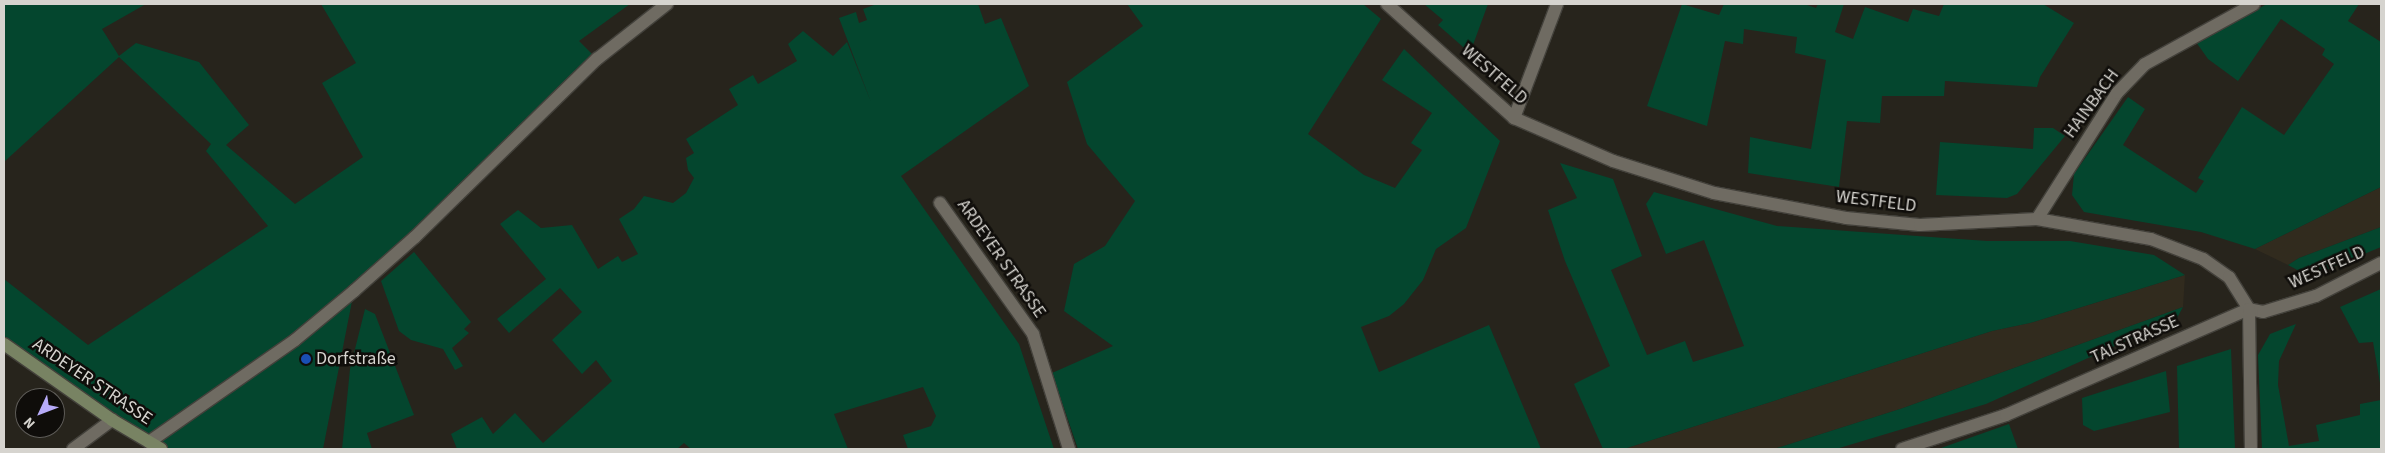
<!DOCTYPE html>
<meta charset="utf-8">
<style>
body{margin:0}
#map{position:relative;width:2385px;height:453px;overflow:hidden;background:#27241c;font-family:"Source Sans 3",sans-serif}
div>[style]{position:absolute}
.built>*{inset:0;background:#312b1e}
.green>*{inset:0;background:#04462e}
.roads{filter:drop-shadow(1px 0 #43413b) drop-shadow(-1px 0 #43413b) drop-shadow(0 1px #43413b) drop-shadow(0 -1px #43413b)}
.lane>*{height:12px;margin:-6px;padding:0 6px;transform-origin:6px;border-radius:6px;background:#6f6b62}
.street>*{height:12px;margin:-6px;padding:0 6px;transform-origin:6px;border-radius:6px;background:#6f6b62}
.secondary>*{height:12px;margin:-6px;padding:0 6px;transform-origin:6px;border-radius:6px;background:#788363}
.dots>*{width:14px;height:14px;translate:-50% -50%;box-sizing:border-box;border:2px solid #0f0d0a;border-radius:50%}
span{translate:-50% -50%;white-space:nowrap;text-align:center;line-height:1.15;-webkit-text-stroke:5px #0f0d0a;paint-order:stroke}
.street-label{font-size:18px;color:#d6d4cf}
.poi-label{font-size:18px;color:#d6d4cf}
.left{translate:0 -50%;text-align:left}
.frame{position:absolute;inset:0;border:5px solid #d6d4cf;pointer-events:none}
.north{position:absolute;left:15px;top:388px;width:50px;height:50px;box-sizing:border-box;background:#0f0d0a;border:1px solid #5f5d59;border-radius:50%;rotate:227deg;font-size:14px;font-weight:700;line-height:20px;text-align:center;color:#d6d4cf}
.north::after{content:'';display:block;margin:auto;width:18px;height:22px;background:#b7abf8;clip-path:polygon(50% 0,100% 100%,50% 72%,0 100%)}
</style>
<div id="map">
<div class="built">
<div style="clip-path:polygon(2381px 187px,2381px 227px,2299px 258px,2288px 265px,2255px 249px)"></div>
<div style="clip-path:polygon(2185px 275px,2183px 307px,1903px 408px,1774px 449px,1624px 449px,1992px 331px,2030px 323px)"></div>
</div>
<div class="green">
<div style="clip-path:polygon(4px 4px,146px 4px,102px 29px,119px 56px,136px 43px,199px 62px,249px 125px,226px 145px,295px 204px,363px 157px,322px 83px,356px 63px,321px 4px,630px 4px,579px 41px,597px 59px,354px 291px,323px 449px,161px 449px,4px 344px,4px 279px,88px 345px,268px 226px,206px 151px,211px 144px,119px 57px,4px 162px)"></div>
<div style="clip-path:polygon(877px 4px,978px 4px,985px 24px,1001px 18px,1029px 86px,901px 176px,1019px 344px,1054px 449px,908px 449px,903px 435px,931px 426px,936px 416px,923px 387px,834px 414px,848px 449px,691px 449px,684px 443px,677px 449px,457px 449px,451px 434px,482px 417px,493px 434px,515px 413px,543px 443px,612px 381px,596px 360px,582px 374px,552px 340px,582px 312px,560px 288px,509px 333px,497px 319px,546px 279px,500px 224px,518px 210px,541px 228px,572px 225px,598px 269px,618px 256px,622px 262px,638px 254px,619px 219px,634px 209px,644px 196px,673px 203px,686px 193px,694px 178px,688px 170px,686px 158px,694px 153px,686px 139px,738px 105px,729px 89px,753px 75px,758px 84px,797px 61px,788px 44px,803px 31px,833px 56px,847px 42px,871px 102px,839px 18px,856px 12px,859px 23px,867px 20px,863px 9px)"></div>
<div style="clip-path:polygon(1127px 4px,1363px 4px,1381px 19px,1308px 134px,1364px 175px,1395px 188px,1422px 150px,1411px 143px,1432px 113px,1382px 80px,1404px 49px,1500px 141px,1466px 228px,1436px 249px,1423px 280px,1404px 304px,1389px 316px,1361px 327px,1379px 372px,1489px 325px,1541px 449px,1078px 449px,1052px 373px,1113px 346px,1064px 311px,1074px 264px,1105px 246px,1135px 201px,1087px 144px,1067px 82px,1143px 26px)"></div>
<div style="clip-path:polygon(1424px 4px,1488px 4px,1470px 53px,1438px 25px,1443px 20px)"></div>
<div style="clip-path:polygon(1682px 4px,1719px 15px,1724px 4px,1804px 4px,1816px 8px,1818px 4px,1844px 4px,1835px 32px,1853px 39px,1865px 7px,1908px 22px,1913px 9px,1939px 16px,1944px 4px,2043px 4px,2074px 23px,2040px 77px,2037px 87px,1945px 81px,1944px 96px,1882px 96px,1880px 123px,1847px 121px,1839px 187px,1748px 173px,1750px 137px,1811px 149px,1826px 60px,1795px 53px,1797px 37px,1744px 29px,1743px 44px,1725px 41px,1707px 126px,1647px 106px)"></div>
<div style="clip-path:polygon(2267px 4px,2359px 4px,2348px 21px,2381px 42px,2381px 187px,2255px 249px,2201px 232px,2084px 212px,2072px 195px,2074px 174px,2128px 97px,2145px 109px,2123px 145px,2196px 193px,2204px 181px,2198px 178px,2242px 107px,2284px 135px,2334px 64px,2322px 55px,2325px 49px,2281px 19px,2238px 81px,2208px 59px,2196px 42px)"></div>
<div style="clip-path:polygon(2034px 128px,2053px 128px,2065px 136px,2017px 194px,2007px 198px,1936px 195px,1940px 142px,2033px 149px)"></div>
<div style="clip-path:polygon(1560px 163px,1613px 179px,1642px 256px,1611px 270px,1647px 355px,1685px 341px,1693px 362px,1744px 346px,1704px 240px,1666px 254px,1646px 204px,1654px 192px,1777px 226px,1987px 241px,2070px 241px,2154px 255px,2185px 275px,2030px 323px,1992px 331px,1624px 449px,1603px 449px,1574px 384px,1610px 366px,1565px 261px,1548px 210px,1577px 198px)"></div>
<div style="clip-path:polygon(2381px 227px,2381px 247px,2321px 272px,2303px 273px,2288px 265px,2299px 258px)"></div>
<div style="clip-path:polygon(414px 252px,471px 322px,464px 329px,469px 333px,452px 348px,463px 366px,455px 370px,443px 349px,411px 340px,399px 331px,381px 281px)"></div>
<div style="clip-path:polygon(2381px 289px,2381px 389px,2373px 342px,2359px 343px,2340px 307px)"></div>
<div style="clip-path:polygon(2183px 307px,2177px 318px,1986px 404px,1836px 449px,1774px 449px,1903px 408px)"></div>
<div style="clip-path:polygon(365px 309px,375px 314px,414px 415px,367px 433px,372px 449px,342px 449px,350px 369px)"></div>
<div style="clip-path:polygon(2296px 324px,2279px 361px,2278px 385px,2289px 446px,2319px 441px,2316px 425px,2360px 415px,2360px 404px,2381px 400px,2381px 449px,2262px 449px,2258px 355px,2270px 334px)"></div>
<div style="clip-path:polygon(2231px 349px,2235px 449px,2179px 449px,2177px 366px)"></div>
<div style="clip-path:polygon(2166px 371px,2170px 412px,2094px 431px,2083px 425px,2082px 398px)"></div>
<div style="clip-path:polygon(2009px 424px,2018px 449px,1938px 449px,1941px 448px)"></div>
</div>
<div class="roads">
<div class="lane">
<div style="left:940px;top:203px;width:161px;rotate:54.6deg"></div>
<div style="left:1033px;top:334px;width:121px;rotate:72.6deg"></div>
</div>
<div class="street">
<div style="left:1387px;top:4px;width:171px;rotate:41.9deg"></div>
<div style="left:1514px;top:118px;width:108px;rotate:23.5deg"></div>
<div style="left:1613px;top:161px;width:106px;rotate:17.6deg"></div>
<div style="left:1714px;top:193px;width:134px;rotate:10.7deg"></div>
<div style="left:1846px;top:218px;width:74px;rotate:5.4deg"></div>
<div style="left:1920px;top:225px;width:117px;rotate:-2.9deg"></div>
<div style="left:2037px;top:219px;width:116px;rotate:10deg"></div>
<div style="left:2151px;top:239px;width:56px;rotate:21deg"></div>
<div style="left:2203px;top:259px;width:32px;rotate:35deg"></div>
<div style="left:2229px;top:277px;width:38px;rotate:58deg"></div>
<div style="left:2249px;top:309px;width:14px;rotate:12deg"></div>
<div style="left:2263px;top:312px;width:55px;rotate:-16.8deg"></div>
<div style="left:2316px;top:296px;width:73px;rotate:-26.9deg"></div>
<div style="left:1514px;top:118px;width:122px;rotate:-69.3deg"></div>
<div style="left:2037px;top:219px;width:149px;rotate:-57.6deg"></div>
<div style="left:2117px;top:93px;width:40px;rotate:-46deg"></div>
<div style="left:2145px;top:64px;width:124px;rotate:-28.8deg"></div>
<div style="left:149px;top:442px;width:178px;rotate:-34.9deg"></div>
<div style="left:295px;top:340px;width:77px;rotate:-39.7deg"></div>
<div style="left:354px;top:291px;width:81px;rotate:-41.5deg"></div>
<div style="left:415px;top:237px;width:255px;rotate:-44.4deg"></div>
<div style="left:597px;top:59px;width:89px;rotate:-38.2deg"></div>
<div style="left:73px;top:449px;width:49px;rotate:-36.6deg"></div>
<div style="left:1902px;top:449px;width:109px;rotate:-18.1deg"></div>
<div style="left:2006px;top:415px;width:265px;rotate:-23.6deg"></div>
<div style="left:2249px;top:309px;width:140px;rotate:89.2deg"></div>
</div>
<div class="secondary">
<div style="left:4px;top:344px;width:132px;rotate:35.1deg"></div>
<div style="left:112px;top:420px;width:57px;rotate:30.6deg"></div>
</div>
</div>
<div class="dots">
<div style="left:306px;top:359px;background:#1a4fb4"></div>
</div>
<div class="street-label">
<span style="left:1494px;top:75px;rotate:41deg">WESTFELD</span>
<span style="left:2092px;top:104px;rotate:-54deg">HAINBACH</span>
<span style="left:1876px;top:202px;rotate:7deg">WESTFELD</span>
<span style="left:1001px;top:259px;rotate:55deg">ARDEYER STRASSE</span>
<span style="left:2327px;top:268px;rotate:-24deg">WESTFELD</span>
<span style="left:2135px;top:340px;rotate:-24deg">TALSTRASSE</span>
<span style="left:92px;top:382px;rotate:34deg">ARDEYER STRASSE</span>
</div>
<div class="poi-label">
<span class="left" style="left:316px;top:359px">Dorfstraße</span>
</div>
<div class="frame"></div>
<div class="north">N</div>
</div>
